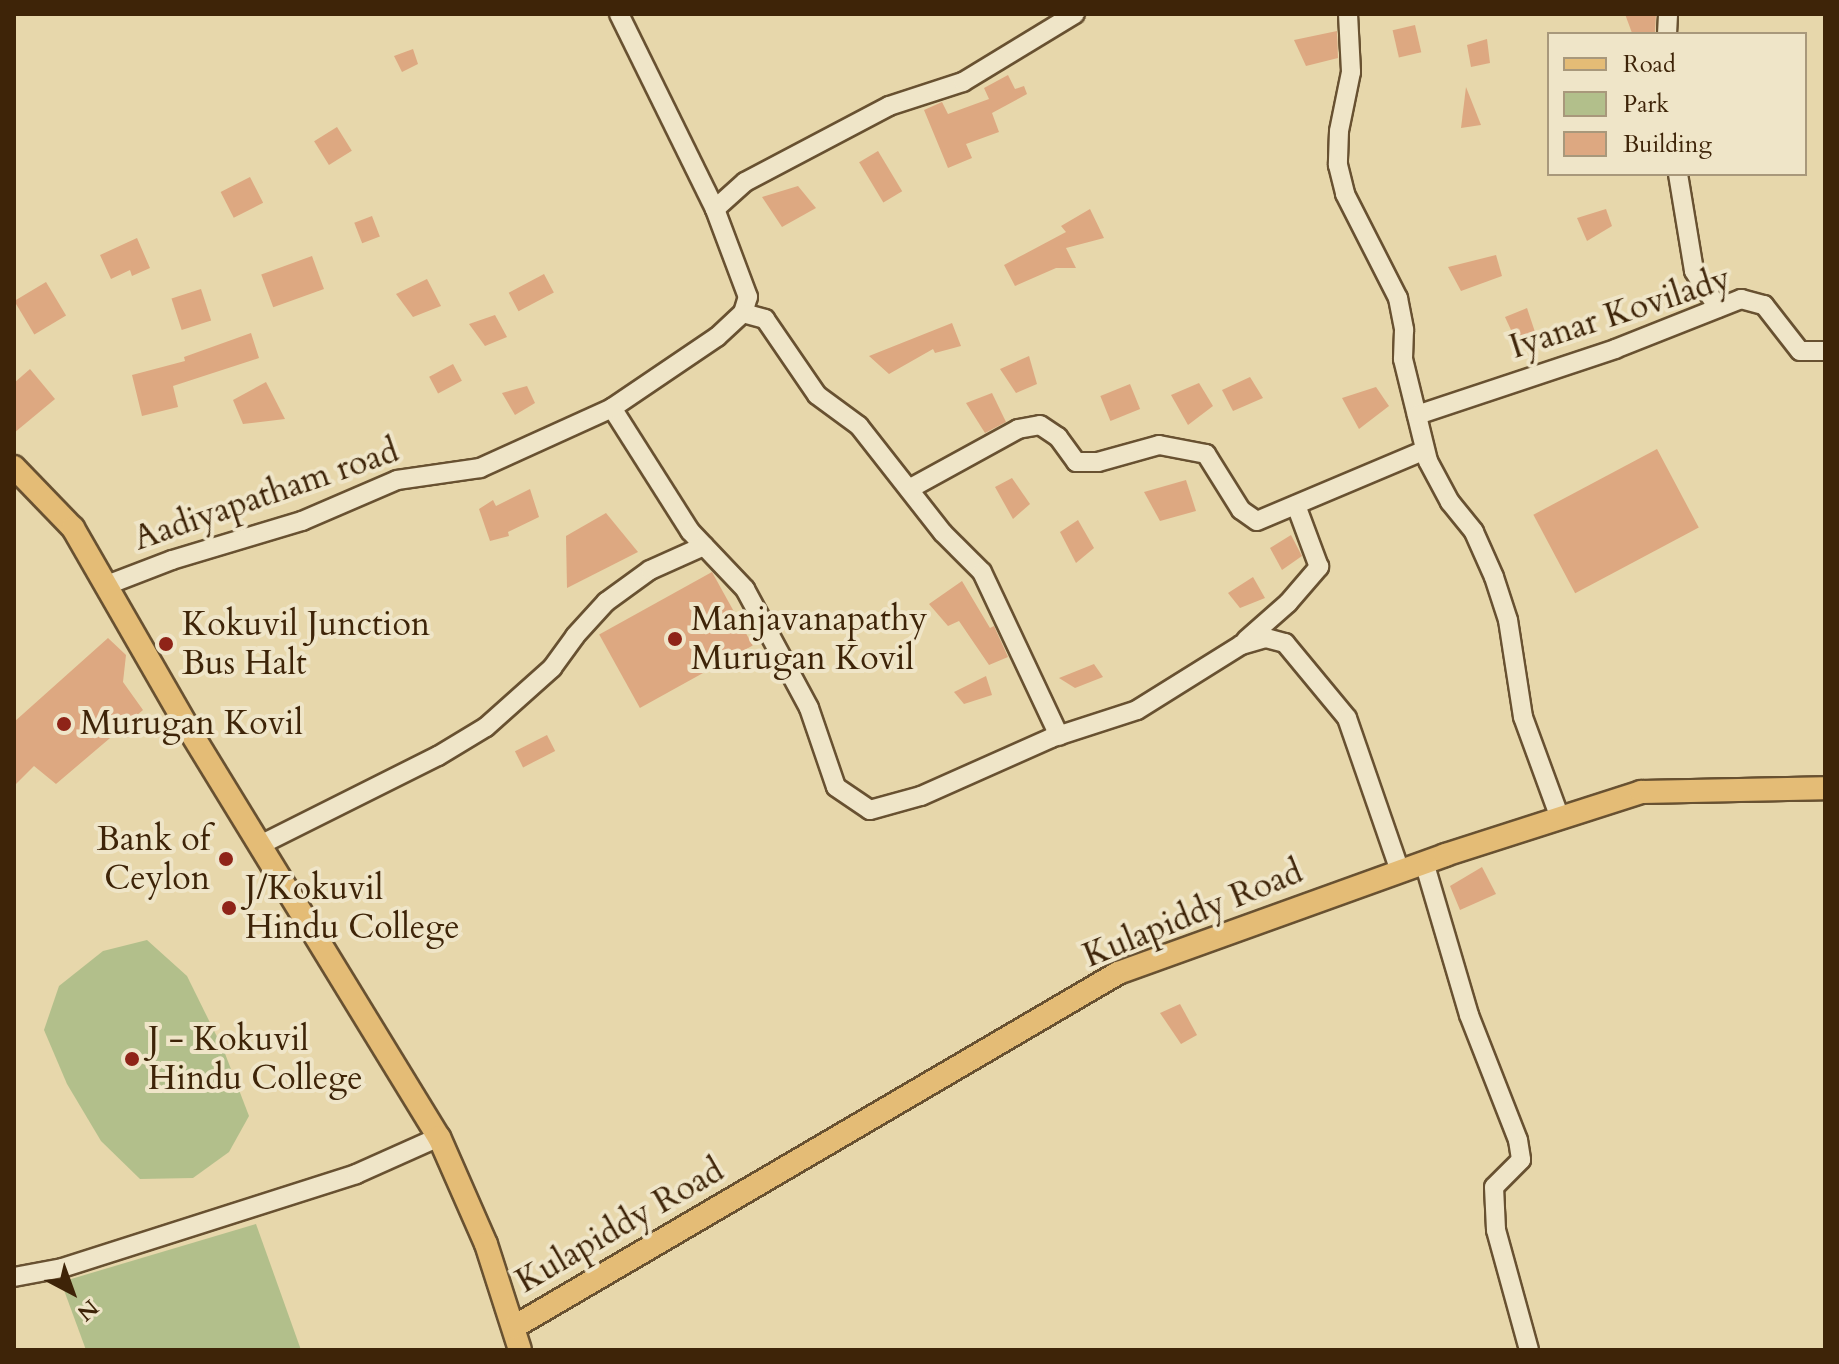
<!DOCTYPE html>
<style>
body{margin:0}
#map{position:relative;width:1839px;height:1364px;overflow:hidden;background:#e7d7ab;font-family:Cardo,serif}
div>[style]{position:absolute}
.green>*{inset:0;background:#b2bf8b}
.building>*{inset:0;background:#dda881;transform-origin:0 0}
.roads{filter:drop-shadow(2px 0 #685131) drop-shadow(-2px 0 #685131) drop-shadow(0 2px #685131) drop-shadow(0 -2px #685131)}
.minor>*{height:18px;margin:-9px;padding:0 9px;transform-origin:9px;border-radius:9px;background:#efe5c8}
.major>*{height:22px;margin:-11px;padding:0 11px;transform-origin:11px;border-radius:11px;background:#e4bc76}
.dots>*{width:22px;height:22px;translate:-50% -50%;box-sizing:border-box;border:4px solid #efe5c8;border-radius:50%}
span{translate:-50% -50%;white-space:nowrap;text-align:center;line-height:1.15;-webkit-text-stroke:8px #efe5c8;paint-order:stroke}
.street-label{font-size:34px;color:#3e2408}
.poi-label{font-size:34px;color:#3e2408}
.left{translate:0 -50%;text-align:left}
.right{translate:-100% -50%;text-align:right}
.frame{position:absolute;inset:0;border:16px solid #3e2408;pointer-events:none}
.legend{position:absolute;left:1547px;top:32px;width:260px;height:144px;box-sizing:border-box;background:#efe5c8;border:2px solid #a8987b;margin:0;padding:10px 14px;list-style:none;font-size:24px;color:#3e2408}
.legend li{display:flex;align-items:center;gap:16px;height:40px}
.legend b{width:40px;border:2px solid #a8987b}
.north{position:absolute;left:32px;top:1252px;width:80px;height:80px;-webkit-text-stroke:6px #efe5c8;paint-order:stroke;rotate:139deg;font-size:22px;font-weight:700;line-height:32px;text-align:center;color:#3e2408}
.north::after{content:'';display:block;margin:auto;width:28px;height:36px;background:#3e2408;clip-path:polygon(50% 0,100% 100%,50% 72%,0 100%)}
</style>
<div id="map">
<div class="green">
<div style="clip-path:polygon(147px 940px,187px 976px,224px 1051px,249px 1116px,229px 1152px,193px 1178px,140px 1179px,101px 1141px,67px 1084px,44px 1030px,59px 986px,103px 951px)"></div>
<div style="clip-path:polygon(256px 1224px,301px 1350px,86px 1350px,61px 1282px)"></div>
</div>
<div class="building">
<div style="clip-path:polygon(1625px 14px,1656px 14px,1655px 32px,1632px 33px)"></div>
<div style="left:1415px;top:25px;width:28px;height:23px;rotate:77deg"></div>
<div style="clip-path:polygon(1337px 31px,1338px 58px,1306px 66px,1294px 40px)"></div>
<div style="clip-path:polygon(1487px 39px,1490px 63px,1471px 67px,1467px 45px)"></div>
<div style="clip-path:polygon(413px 49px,418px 64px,402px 72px,394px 56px)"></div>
<div style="clip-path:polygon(1008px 75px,1015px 89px,1024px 86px,1027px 94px,992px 113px,999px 132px,966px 144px,972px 158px,948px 168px,924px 110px,942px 102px,948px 114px,989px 99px,984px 88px)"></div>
<div style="clip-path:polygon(1466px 87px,1481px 125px,1461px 128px)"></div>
<div style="left:337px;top:127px;width:28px;height:27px;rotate:58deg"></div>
<div style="left:878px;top:151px;width:47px;height:22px;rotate:59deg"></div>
<div style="left:250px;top:177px;width:29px;height:33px;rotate:63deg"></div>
<div style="clip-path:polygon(798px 186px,816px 208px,782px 227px,762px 197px)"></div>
<div style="clip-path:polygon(1090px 209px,1104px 238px,1066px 248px,1076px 268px,1056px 268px,1015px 286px,1004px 265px,1066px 232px,1061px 226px)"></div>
<div style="clip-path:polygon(1606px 209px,1612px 226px,1587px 241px,1577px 218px)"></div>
<div style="left:372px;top:216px;width:22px;height:19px;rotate:69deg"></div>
<div style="clip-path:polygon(137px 238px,150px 268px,132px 276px,130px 270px,111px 279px,100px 255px)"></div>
<div style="clip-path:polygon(1496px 255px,1502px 276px,1461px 291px,1448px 267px)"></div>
<div style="left:312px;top:256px;width:35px;height:54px;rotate:70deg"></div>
<div style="left:544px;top:274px;width:21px;height:40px;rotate:62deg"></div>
<div style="clip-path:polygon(427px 279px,441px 306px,413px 317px,396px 294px)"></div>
<div style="left:46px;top:282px;width:39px;height:37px;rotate:59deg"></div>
<div style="left:201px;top:289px;width:33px;height:31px;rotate:72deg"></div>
<div style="clip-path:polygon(1527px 308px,1537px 338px,1517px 343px,1505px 317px)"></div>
<div style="clip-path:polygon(495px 315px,507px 337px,485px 346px,469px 324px)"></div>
<div style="clip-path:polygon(952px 323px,961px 346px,935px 353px,933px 349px,889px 374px,869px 356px)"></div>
<div style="clip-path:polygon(251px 333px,259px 358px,173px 386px,178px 407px,142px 416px,132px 375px,185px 361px,184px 357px)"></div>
<div style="clip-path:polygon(1029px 356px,1037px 384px,1016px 393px,1000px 369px)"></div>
<div style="left:453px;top:364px;width:19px;height:27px;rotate:62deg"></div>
<div style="clip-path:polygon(30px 369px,55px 399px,14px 433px,14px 383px)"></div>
<div style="clip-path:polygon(1250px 377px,1263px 398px,1233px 411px,1222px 390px)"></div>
<div style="clip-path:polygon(266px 382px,285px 419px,243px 424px,233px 400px)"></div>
<div style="clip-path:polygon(1199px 383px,1213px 406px,1188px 425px,1171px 395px)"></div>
<div style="left:1130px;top:384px;width:27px;height:32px;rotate:68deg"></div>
<div style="clip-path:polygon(527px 386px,535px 403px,515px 415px,502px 393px)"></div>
<div style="clip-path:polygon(1376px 387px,1389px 406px,1359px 429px,1342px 398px)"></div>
<div style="clip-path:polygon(992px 393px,1006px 422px,985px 433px,966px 403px)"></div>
<div style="left:1657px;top:449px;width:89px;height:140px;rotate:62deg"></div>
<div style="clip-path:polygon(1012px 478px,1030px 504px,1013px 519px,995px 487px)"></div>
<div style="clip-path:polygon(1186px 480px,1196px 511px,1160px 521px,1144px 492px)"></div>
<div style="clip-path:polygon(530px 489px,539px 517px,508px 532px,509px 536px,490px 541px,479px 509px,493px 500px,496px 506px)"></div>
<div style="clip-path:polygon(606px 513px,638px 552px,567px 588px,566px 536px)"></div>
<div style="clip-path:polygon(1078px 520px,1094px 548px,1076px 563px,1060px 532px)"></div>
<div style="clip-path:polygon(1291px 535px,1302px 556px,1282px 570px,1270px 548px)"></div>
<div style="left:712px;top:572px;width:84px;height:129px;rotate:61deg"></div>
<div style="clip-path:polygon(1253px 577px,1265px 598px,1240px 608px,1228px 593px)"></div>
<div style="clip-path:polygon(962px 581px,990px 628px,994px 626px,1008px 657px,989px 665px,959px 621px,948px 626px,929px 604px)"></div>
<div style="clip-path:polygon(108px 638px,126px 655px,123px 682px,143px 710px,56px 784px,34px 766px,14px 786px,14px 722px)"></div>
<div style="clip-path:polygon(1094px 664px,1103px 677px,1075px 688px,1059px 678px)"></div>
<div style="clip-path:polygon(986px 676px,992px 695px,964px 704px,954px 692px)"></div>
<div style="left:547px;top:735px;width:18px;height:36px;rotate:63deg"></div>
<div style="clip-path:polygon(1482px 867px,1496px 894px,1460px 910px,1450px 886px)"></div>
<div style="clip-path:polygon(1180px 1004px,1197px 1035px,1181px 1044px,1160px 1013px)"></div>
</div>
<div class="roads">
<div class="minor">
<div style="left:619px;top:14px;width:217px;rotate:63.8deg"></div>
<div style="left:1348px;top:14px;width:58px;rotate:87deg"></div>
<div style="left:1351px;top:72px;width:60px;rotate:101.5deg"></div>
<div style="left:1339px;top:131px;width:34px;rotate:92deg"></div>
<div style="left:1338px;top:165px;width:30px;rotate:76deg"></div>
<div style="left:1345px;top:194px;width:117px;rotate:63deg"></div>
<div style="left:1398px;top:298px;width:33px;rotate:79deg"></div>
<div style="left:1404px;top:330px;width:29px;rotate:92deg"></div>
<div style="left:1403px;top:359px;width:105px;rotate:76.2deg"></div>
<div style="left:1428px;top:461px;width:47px;rotate:61.8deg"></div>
<div style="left:1450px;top:502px;width:38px;rotate:51deg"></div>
<div style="left:1474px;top:532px;width:49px;rotate:66deg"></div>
<div style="left:1494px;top:577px;width:45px;rotate:72deg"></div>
<div style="left:1508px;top:620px;width:98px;rotate:81.2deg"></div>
<div style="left:1523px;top:717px;width:108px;rotate:69.9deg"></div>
<div style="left:1667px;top:34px;width:20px;rotate:-87deg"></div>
<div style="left:1678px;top:174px;width:98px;rotate:80.6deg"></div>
<div style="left:1694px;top:271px;width:44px;rotate:57deg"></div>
<div style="left:743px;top:313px;width:23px;rotate:15deg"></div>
<div style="left:765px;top:319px;width:92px;rotate:55.6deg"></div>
<div style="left:817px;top:395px;width:52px;rotate:36.4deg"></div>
<div style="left:859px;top:426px;width:136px;rotate:51.9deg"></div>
<div style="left:943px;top:533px;width:55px;rotate:45deg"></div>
<div style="left:982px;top:572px;width:181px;rotate:64.8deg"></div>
<div style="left:612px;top:408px;width:146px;rotate:57.6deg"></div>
<div style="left:690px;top:531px;width:80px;rotate:46.5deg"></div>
<div style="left:745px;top:589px;width:135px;rotate:61.7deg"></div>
<div style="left:809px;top:708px;width:83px;rotate:71.1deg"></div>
<div style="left:836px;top:787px;width:41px;rotate:34.1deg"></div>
<div style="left:870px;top:810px;width:53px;rotate:-15.4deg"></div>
<div style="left:921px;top:796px;width:142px;rotate:-24deg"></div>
<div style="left:1051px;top:738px;width:90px;rotate:-18deg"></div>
<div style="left:1137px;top:710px;width:123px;rotate:-32deg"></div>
<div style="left:1241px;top:645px;width:26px;rotate:-16deg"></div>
<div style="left:1266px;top:638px;width:20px;rotate:15deg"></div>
<div style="left:1285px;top:643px;width:97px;rotate:50.4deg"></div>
<div style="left:1347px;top:718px;width:162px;rotate:70.9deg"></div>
<div style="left:1417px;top:415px;width:209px;rotate:-18.4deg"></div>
<div style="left:1615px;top:349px;width:136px;rotate:-21.6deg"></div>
<div style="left:1741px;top:299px;width:24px;rotate:15deg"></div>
<div style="left:1764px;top:305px;width:58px;rotate:52deg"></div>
<div style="left:1800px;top:351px;width:25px"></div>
<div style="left:909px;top:489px;width:124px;rotate:-28.8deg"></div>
<div style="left:1018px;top:429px;width:22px;rotate:-10deg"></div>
<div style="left:1040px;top:425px;width:22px;rotate:34deg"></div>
<div style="left:1058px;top:437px;width:31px;rotate:54deg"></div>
<div style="left:1076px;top:462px;width:22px"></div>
<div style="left:1098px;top:462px;width:63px;rotate:-15.6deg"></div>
<div style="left:1159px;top:445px;width:48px;rotate:10.8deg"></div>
<div style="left:1206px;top:454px;width:66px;rotate:58deg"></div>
<div style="left:1241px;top:510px;width:19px;rotate:35deg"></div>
<div style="left:1257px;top:521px;width:182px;rotate:-22.9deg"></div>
<div style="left:107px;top:585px;width:70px;rotate:-21deg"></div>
<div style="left:172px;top:560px;width:136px;rotate:-16.7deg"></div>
<div style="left:302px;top:521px;width:103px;rotate:-23.3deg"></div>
<div style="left:397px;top:480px;width:84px;rotate:-8.2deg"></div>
<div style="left:480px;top:468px;width:145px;rotate:-24.4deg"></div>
<div style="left:612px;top:408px;width:127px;rotate:-34.1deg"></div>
<div style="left:717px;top:337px;width:35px;rotate:-43deg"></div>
<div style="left:743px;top:313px;width:17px;rotate:-73deg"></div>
<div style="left:748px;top:297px;width:94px;rotate:-110.6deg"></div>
<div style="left:715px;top:209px;width:40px;rotate:-42deg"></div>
<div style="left:745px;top:182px;width:163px;rotate:-27.8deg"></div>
<div style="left:889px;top:106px;width:78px;rotate:-18deg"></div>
<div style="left:963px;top:82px;width:131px;rotate:-31.3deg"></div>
<div style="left:1246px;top:640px;width:56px;rotate:-41.4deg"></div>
<div style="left:1288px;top:603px;width:48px;rotate:-49.3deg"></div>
<div style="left:1319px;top:567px;width:66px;rotate:-110.4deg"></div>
<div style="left:260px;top:845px;width:199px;rotate:-26.6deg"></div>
<div style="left:438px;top:756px;width:56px;rotate:-31.1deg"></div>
<div style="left:486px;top:727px;width:89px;rotate:-41.8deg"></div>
<div style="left:552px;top:668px;width:39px;rotate:-54deg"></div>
<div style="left:575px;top:636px;width:46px;rotate:-47.6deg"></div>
<div style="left:606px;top:602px;width:54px;rotate:-36deg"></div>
<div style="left:650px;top:570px;width:59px;rotate:-24deg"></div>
<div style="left:1424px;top:862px;width:159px;rotate:73.6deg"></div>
<div style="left:1469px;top:1015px;width:134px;rotate:68.6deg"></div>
<div style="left:1518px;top:1140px;width:20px;rotate:81deg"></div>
<div style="left:1521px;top:1160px;width:38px;rotate:135deg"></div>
<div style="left:1494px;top:1187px;width:43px;rotate:87.3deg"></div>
<div style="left:1496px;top:1230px;width:124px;rotate:74.6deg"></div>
<div style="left:14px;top:1277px;width:49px;rotate:-10.6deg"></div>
<div style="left:62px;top:1268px;width:309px;rotate:-17.7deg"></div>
<div style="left:356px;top:1174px;width:91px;rotate:-24deg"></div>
</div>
<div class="major">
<div style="left:14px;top:467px;width:85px;rotate:46deg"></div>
<div style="left:73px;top:528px;width:231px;rotate:60.1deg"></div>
<div style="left:188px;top:728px;width:480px;rotate:58.5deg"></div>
<div style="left:439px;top:1137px;width:117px;rotate:66.3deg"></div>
<div style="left:486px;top:1244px;width:111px;rotate:72.2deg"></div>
<div style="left:514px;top:1327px;width:700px;rotate:-30.37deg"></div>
<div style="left:1118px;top:973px;width:348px;rotate:-19.8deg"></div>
<div style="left:1445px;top:855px;width:206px;rotate:-17.8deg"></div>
<div style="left:1641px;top:792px;width:184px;rotate:-1.2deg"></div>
</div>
</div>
<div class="dots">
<div style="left:675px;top:639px;background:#8f2418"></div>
<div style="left:166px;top:644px;background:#8f2418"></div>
<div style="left:64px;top:724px;background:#8f2418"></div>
<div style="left:226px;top:859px;background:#8f2418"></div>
<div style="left:229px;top:908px;background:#8f2418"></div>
<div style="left:132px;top:1059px;background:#8f2418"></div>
</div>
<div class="street-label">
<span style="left:1620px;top:313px;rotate:-18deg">Iyanar Kovilady</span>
<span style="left:266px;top:495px;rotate:-19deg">Aadiyapatham road</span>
<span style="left:1193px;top:914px;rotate:-22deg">Kulapiddy Road</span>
<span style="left:620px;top:1226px;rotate:-30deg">Kulapiddy Road</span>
</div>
<div class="poi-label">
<span class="left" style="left:691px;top:639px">Manjavanapathy<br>Murugan Kovil</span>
<span class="left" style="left:182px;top:644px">Kokuvil Junction<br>Bus Halt</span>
<span class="left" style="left:80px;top:724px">Murugan Kovil</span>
<span class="right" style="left:210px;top:859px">Bank of<br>Ceylon</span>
<span class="left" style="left:245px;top:908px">J/Kokuvil<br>Hindu College</span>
<span class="left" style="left:148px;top:1059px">J - Kokuvil<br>Hindu College</span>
</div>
<div class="frame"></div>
<ul class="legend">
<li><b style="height:10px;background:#e4bc76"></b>Road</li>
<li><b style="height:22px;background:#b2bf8b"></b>Park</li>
<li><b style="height:22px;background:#dda881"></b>Building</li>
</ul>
<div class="north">N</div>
</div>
